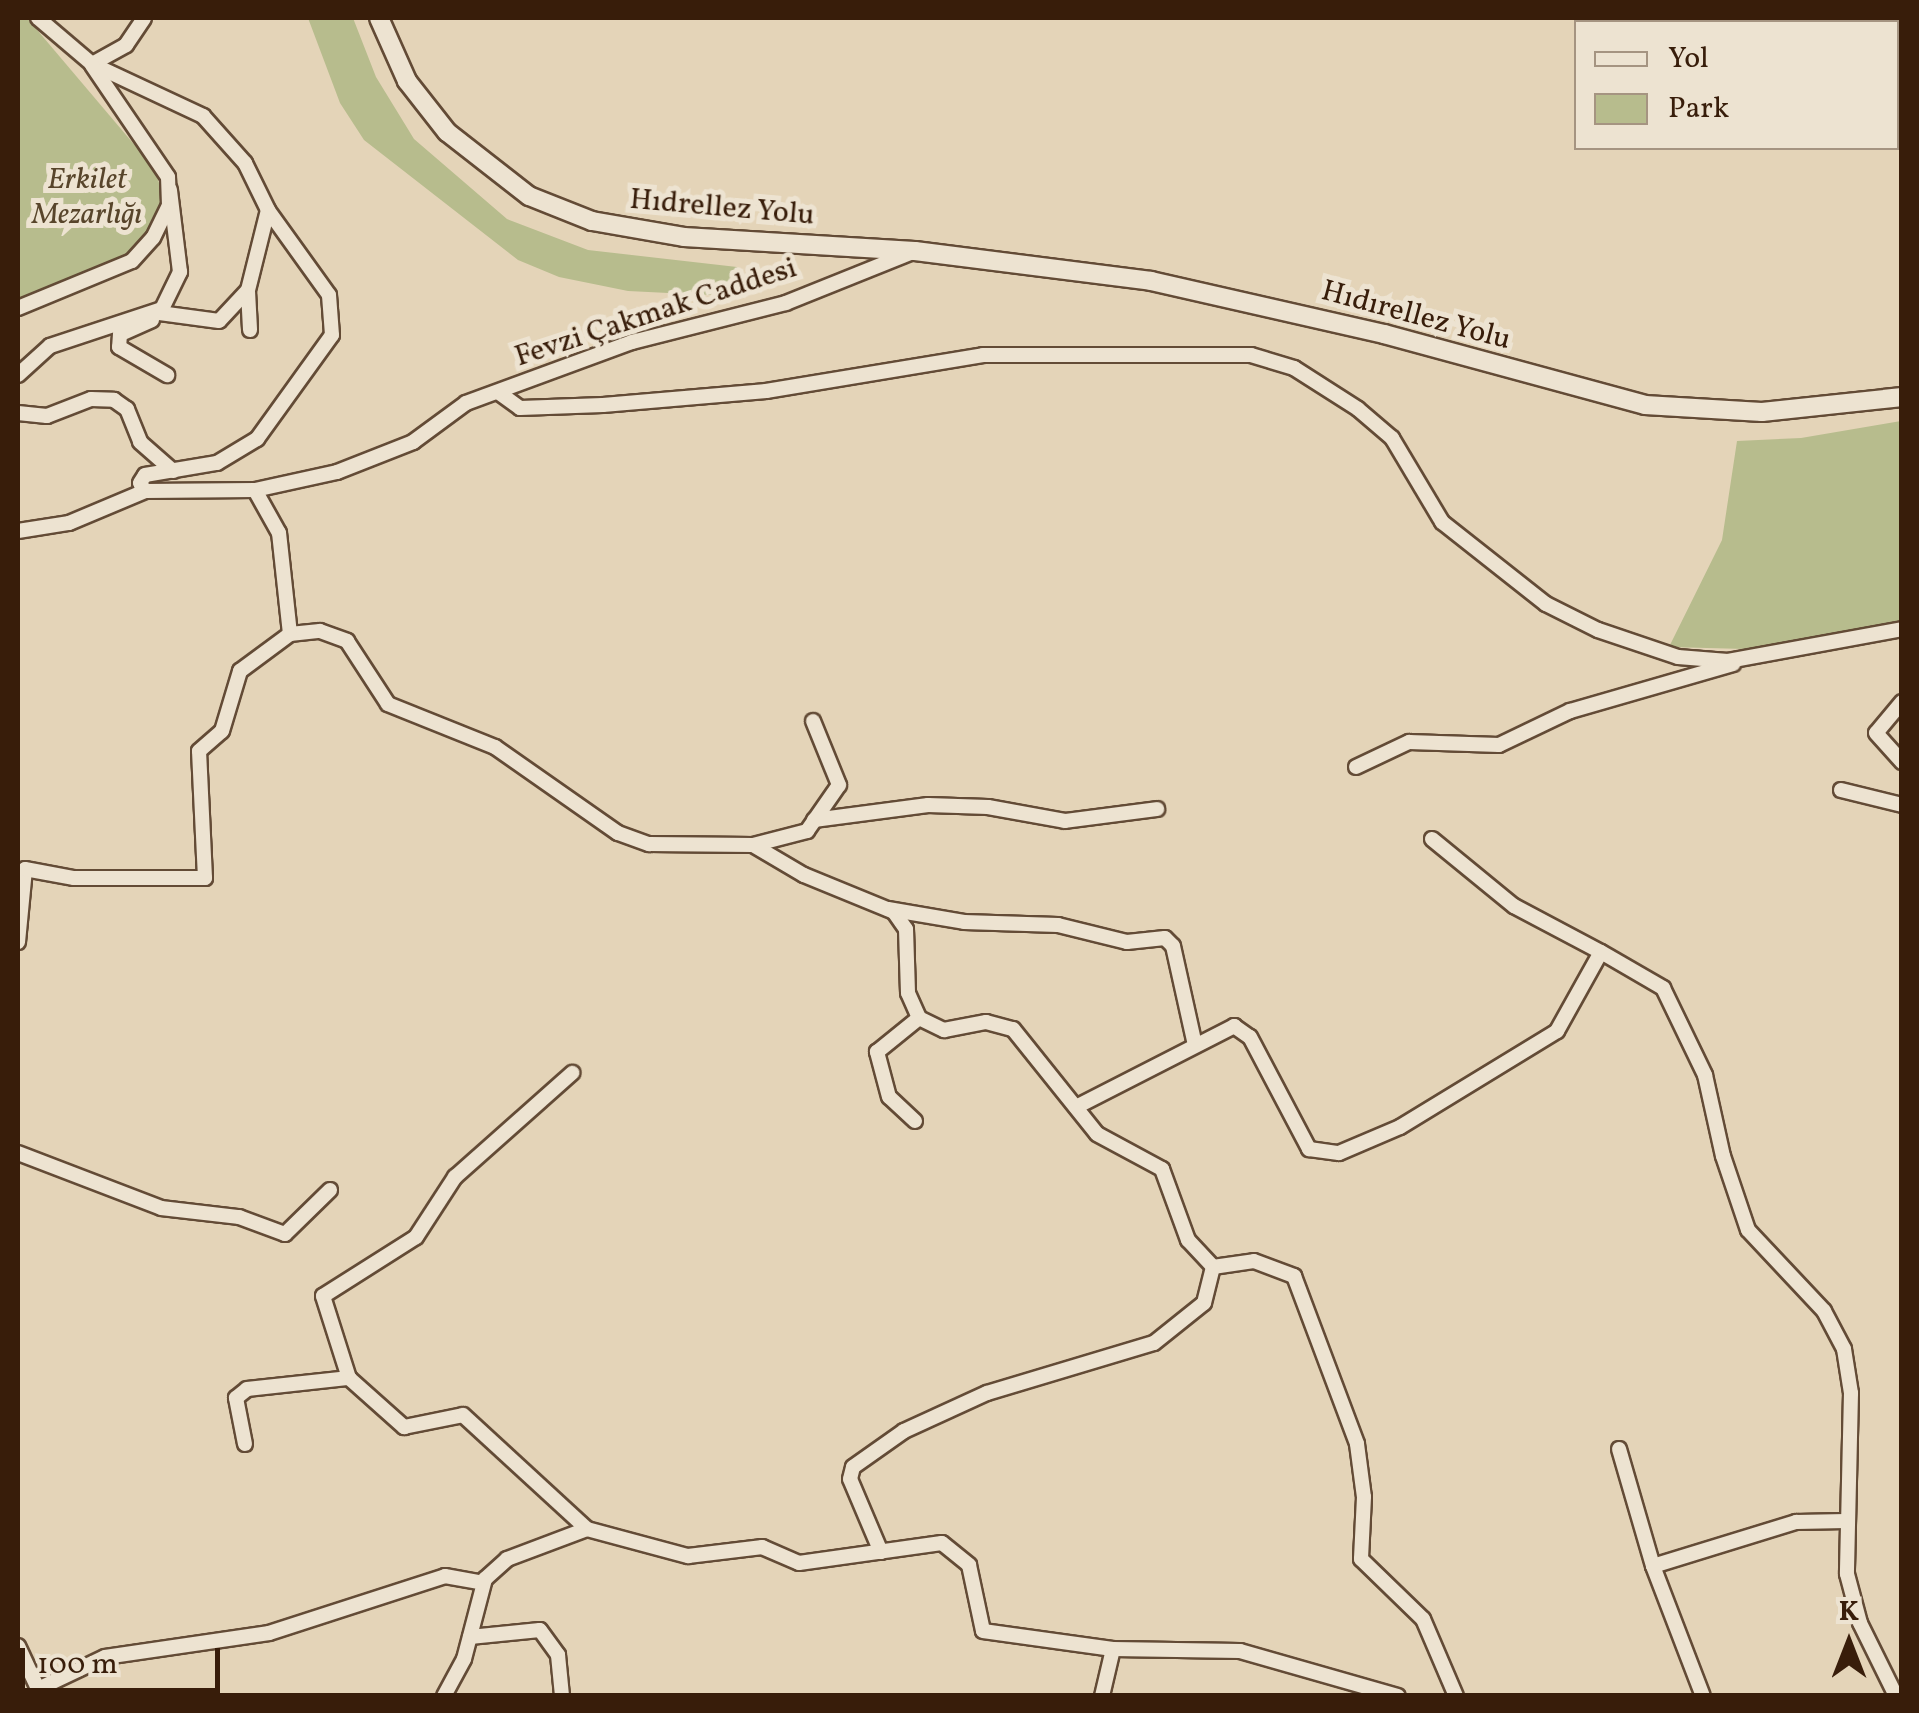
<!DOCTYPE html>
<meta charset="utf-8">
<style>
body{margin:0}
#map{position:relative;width:1919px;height:1713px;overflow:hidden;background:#e4d4b8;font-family:Vollkorn,serif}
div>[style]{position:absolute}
.green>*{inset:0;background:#b7bc8d}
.roads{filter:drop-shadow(2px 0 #634b36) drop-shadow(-2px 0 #634b36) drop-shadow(0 2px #634b36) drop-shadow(0 -2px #634b36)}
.minor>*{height:14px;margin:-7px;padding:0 7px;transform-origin:7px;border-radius:7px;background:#ede3d1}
.tertiary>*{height:18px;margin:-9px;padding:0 9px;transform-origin:9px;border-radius:9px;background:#ede3d1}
span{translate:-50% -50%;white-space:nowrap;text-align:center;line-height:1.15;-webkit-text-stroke:10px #ede3d1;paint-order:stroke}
.park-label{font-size:30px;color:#58452b;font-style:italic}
.street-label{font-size:30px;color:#381d0a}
.frame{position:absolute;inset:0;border:20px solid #381d0a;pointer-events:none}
.legend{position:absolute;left:1574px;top:20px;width:325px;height:130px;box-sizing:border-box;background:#ede3d1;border:2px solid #a59481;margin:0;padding:12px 18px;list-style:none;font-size:30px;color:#381d0a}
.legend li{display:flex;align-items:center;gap:20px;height:50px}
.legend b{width:50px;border:2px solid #a59481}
.north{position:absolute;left:1799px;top:1593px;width:100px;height:100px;-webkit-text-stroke:8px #ede3d1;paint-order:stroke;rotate:0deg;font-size:28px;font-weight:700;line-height:40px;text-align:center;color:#381d0a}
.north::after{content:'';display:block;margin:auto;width:35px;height:45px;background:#381d0a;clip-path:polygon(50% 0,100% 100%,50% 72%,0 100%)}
.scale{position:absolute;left:20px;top:1648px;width:200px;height:45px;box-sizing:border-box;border:5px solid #381d0a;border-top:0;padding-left:12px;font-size:30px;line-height:35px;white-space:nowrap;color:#381d0a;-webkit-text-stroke:8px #ede3d1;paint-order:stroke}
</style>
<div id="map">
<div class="green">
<div style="clip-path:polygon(18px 18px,27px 18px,154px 168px,168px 209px,147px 252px,18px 310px)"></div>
<div style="clip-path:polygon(308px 18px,353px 18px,376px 77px,414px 139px,507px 219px,588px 250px,737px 267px,742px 288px,709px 295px,628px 291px,559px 277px,518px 260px,364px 140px,340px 103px)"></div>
<div style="clip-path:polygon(1901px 421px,1901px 625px,1745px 649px,1669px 647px,1722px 540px,1737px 441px,1801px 438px)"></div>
</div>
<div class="roads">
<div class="minor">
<div style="left:38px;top:18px;width:71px;rotate:40.4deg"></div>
<div style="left:92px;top:64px;width:123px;rotate:25.1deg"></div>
<div style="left:203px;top:116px;width:63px;rotate:48.2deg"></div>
<div style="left:245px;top:163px;width:52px;rotate:63.9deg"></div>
<div style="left:268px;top:210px;width:82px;rotate:104deg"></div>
<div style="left:248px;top:290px;width:42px;rotate:133.1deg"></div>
<div style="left:219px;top:321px;width:60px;rotate:-172.3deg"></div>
<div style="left:160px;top:313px;width:46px;rotate:-64deg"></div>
<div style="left:180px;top:272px;width:83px;rotate:-97deg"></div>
<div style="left:92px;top:64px;width:39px;rotate:-29deg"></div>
<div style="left:126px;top:45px;width:32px;rotate:-56deg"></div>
<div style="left:248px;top:291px;width:39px;rotate:87deg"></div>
<div style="left:18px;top:308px;width:123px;rotate:-22.4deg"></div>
<div style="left:132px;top:261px;width:31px;rotate:-48deg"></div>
<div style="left:153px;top:238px;width:37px;rotate:-64deg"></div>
<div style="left:169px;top:205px;width:28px;rotate:-92deg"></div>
<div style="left:168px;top:177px;width:135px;rotate:-124.2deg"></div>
<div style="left:152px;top:320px;width:35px;rotate:156deg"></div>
<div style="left:120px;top:334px;width:13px;rotate:94deg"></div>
<div style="left:119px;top:347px;width:56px;rotate:30.3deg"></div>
<div style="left:18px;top:375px;width:43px;rotate:-42.2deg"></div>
<div style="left:50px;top:346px;width:115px;rotate:-18.3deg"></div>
<div style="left:498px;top:392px;width:27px;rotate:36deg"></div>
<div style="left:520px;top:408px;width:83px;rotate:-2.1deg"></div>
<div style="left:603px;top:405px;width:164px;rotate:-4.9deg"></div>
<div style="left:766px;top:391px;width:220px;rotate:-9.4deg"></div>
<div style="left:983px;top:355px;width:268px"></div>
<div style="left:1251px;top:355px;width:45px;rotate:16.8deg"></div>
<div style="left:1294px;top:368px;width:76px;rotate:32.6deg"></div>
<div style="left:1358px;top:409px;width:45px;rotate:40.5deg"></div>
<div style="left:1392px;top:438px;width:98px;rotate:59.2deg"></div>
<div style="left:1442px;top:522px;width:132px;rotate:38.3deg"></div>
<div style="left:1546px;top:604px;width:58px;rotate:26.6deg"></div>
<div style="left:1598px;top:630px;width:84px;rotate:18.6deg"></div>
<div style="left:1678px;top:657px;width:50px;rotate:4.6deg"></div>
<div style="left:1728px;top:661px;width:177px;rotate:-10.4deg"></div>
<div style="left:18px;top:413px;width:29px;rotate:6deg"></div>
<div style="left:47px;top:416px;width:47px;rotate:-21.1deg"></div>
<div style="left:91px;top:399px;width:23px;rotate:2deg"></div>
<div style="left:114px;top:400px;width:16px;rotate:35deg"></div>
<div style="left:127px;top:409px;width:35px;rotate:68deg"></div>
<div style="left:140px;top:442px;width:44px;rotate:41.3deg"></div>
<div style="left:145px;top:491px;width:9px;rotate:-122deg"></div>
<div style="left:140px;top:483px;width:9px;rotate:-58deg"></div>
<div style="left:145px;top:475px;width:73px;rotate:-9.5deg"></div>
<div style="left:217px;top:463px;width:47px;rotate:-31deg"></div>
<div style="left:257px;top:439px;width:128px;rotate:-54.2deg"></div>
<div style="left:332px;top:335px;width:40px;rotate:-94.3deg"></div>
<div style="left:329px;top:295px;width:105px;rotate:-125.7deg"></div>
<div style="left:18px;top:531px;width:52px;rotate:-8.9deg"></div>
<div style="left:69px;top:523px;width:82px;rotate:-22.8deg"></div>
<div style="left:145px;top:491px;width:110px;rotate:-0.5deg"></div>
<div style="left:255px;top:490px;width:84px;rotate:-12.4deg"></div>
<div style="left:337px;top:472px;width:82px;rotate:-21.5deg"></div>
<div style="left:413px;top:442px;width:66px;rotate:-36.3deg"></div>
<div style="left:466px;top:403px;width:177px;rotate:-20.2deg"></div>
<div style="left:632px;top:342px;width:159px;rotate:-14.2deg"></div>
<div style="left:786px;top:303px;width:137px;rotate:-21.9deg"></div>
<div style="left:290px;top:634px;width:30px;rotate:-6deg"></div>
<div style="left:320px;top:631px;width:29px;rotate:20deg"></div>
<div style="left:347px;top:641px;width:75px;rotate:56.9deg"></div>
<div style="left:388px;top:704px;width:115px;rotate:21.9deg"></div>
<div style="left:495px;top:747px;width:150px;rotate:35deg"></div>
<div style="left:618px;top:833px;width:33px;rotate:20deg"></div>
<div style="left:649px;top:844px;width:104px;rotate:0.6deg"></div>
<div style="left:753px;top:845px;width:59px;rotate:30.5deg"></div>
<div style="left:804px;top:875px;width:97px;rotate:22.3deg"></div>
<div style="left:894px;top:912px;width:21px;rotate:55deg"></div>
<div style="left:906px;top:929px;width:64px;rotate:88.2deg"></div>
<div style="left:908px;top:993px;width:27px;rotate:66deg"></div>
<div style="left:919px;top:1018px;width:28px;rotate:26deg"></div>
<div style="left:944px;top:1030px;width:43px;rotate:-10.8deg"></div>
<div style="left:986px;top:1022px;width:28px;rotate:15deg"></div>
<div style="left:1013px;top:1029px;width:134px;rotate:51.3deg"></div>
<div style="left:1097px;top:1134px;width:74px;rotate:28.3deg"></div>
<div style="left:1162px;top:1169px;width:76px;rotate:69.9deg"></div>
<div style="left:1188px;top:1240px;width:37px;rotate:47deg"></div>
<div style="left:1902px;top:702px;width:40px;rotate:130deg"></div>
<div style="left:1876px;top:733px;width:39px;rotate:48deg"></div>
<div style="left:1356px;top:767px;width:59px;rotate:-25.3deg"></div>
<div style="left:1409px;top:742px;width:90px;rotate:1.9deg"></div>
<div style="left:1499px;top:745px;width:79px;rotate:-25.6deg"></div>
<div style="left:1570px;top:711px;width:170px;rotate:-16.1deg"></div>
<div style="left:1841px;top:790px;width:63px;rotate:13.8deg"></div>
<div style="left:814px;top:820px;width:115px;rotate:-7.5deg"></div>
<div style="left:928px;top:805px;width:60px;rotate:1.9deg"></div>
<div style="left:988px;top:807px;width:78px;rotate:10.3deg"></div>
<div style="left:1065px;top:821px;width:93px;rotate:-7.4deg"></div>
<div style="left:1432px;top:839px;width:106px;rotate:39.3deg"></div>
<div style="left:1514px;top:906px;width:98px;rotate:27.9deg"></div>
<div style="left:753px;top:845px;width:56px;rotate:-14.5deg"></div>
<div style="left:807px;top:831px;width:56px;rotate:-55.2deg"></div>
<div style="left:839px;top:785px;width:69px;rotate:-112.1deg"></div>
<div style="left:888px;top:909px;width:77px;rotate:9.7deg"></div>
<div style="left:964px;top:922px;width:94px;rotate:1.8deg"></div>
<div style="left:1058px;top:925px;width:71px;rotate:13.8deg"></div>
<div style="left:1127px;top:942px;width:38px;rotate:-6deg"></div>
<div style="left:1165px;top:938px;width:11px;rotate:45deg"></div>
<div style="left:1173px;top:946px;width:101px;rotate:77.5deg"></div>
<div style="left:18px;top:942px;width:73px;rotate:-84.5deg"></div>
<div style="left:25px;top:869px;width:50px;rotate:10.4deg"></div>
<div style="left:74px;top:878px;width:131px"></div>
<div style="left:205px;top:878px;width:127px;rotate:-92.7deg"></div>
<div style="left:199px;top:751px;width:30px;rotate:-41deg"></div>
<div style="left:222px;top:731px;width:63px;rotate:-73.3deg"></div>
<div style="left:240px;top:671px;width:62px;rotate:-36.5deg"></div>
<div style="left:290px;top:634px;width:102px;rotate:-96.2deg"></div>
<div style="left:279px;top:533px;width:49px;rotate:-119.2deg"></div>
<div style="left:1076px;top:1107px;width:178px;rotate:-27.1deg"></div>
<div style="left:1234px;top:1026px;width:19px;rotate:35deg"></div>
<div style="left:1250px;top:1037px;width:127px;rotate:62.2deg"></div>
<div style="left:1309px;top:1149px;width:30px;rotate:8deg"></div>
<div style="left:1339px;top:1153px;width:66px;rotate:-23.1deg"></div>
<div style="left:1400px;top:1127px;width:184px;rotate:-31.4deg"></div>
<div style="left:1557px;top:1031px;width:90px;rotate:-60.9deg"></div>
<div style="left:1601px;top:952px;width:72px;rotate:30.1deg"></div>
<div style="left:1663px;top:988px;width:97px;rotate:64.2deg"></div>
<div style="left:1705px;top:1075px;width:83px;rotate:77.5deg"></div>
<div style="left:1723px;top:1156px;width:78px;rotate:71.3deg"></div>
<div style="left:1748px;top:1230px;width:111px;rotate:46.8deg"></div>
<div style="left:1824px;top:1311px;width:43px;rotate:62.2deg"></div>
<div style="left:1844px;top:1349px;width:45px;rotate:81deg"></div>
<div style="left:1851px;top:1393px;width:181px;rotate:91.3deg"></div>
<div style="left:1847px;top:1574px;width:51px;rotate:75.1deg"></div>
<div style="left:1860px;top:1623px;width:81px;rotate:63.7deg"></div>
<div style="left:915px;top:1121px;width:35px;rotate:-137deg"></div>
<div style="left:889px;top:1097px;width:47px;rotate:-104.9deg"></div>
<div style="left:877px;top:1052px;width:54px;rotate:-39deg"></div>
<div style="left:18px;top:1153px;width:153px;rotate:21deg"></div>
<div style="left:161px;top:1208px;width:79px;rotate:6.6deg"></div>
<div style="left:239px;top:1217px;width:49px;rotate:20.3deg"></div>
<div style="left:285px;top:1234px;width:63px;rotate:-44.4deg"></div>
<div style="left:1213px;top:1267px;width:41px;rotate:-8.3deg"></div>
<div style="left:1254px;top:1261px;width:43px;rotate:20.6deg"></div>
<div style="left:1294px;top:1276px;width:179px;rotate:69.4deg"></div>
<div style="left:1357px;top:1444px;width:53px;rotate:82.5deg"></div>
<div style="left:1364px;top:1497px;width:62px;rotate:92.8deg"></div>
<div style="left:1361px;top:1559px;width:86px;rotate:44.1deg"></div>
<div style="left:1423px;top:1619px;width:84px;rotate:66.8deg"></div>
<div style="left:349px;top:1378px;width:86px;rotate:-107.6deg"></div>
<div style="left:323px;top:1296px;width:110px;rotate:-32.4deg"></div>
<div style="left:416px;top:1237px;width:72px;rotate:-57deg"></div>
<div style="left:455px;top:1177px;width:157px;rotate:-41.6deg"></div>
<div style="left:245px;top:1444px;width:47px;rotate:-101.1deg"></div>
<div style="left:236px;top:1398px;width:14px;rotate:-39deg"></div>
<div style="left:247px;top:1389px;width:103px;rotate:-6.2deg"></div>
<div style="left:349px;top:1378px;width:74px;rotate:41.7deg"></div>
<div style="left:404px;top:1427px;width:60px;rotate:-11.5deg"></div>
<div style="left:463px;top:1415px;width:168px;rotate:42.6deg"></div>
<div style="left:587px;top:1529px;width:105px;rotate:15deg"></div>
<div style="left:688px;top:1556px;width:75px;rotate:-6.9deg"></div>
<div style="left:762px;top:1547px;width:40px;rotate:23.4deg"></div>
<div style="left:799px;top:1563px;width:144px;rotate:-8deg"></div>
<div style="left:942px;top:1543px;width:35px;rotate:39deg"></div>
<div style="left:969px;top:1565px;width:67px;rotate:78deg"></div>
<div style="left:983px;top:1631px;width:131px;rotate:7.9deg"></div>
<div style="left:1113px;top:1649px;width:127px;rotate:0.9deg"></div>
<div style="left:1240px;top:1651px;width:164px;rotate:15.9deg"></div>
<div style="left:1619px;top:1449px;width:122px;rotate:73.8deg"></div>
<div style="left:1653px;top:1566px;width:139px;rotate:69deg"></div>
<div style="left:881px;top:1552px;width:79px;rotate:-113deg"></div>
<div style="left:850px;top:1479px;width:12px;rotate:-76deg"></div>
<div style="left:853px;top:1467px;width:62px;rotate:-35.2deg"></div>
<div style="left:904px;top:1431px;width:91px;rotate:-24.6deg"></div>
<div style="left:987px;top:1393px;width:174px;rotate:-16.7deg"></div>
<div style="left:1154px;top:1343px;width:64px;rotate:-38.7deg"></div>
<div style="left:1204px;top:1303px;width:37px;rotate:-76deg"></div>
<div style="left:1653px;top:1566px;width:150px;rotate:-17.1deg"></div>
<div style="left:1796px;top:1522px;width:50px;rotate:-1.1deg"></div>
<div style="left:470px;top:1637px;width:70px;rotate:-5.7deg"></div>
<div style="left:540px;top:1630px;width:31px;rotate:54deg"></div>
<div style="left:558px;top:1655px;width:41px;rotate:84.4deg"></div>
<div style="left:18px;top:1646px;width:54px;rotate:64.9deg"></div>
<div style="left:38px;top:1689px;width:74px;rotate:-25.5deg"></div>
<div style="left:105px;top:1657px;width:166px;rotate:-8.3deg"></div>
<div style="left:269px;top:1633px;width:185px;rotate:-17.9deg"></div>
<div style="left:445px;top:1576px;width:39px;rotate:10deg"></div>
<div style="left:444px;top:1696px;width:42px;rotate:-61.6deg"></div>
<div style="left:464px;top:1659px;width:83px;rotate:-75.3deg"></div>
<div style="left:485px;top:1579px;width:30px;rotate:-42deg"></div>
<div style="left:507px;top:1559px;width:85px;rotate:-20.6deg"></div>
<div style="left:1102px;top:1696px;width:48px;rotate:-76.8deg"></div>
</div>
<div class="tertiary">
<div style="left:379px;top:18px;width:69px;rotate:66deg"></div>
<div style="left:407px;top:81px;width:65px;rotate:51.9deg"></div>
<div style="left:447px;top:132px;width:104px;rotate:38deg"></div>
<div style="left:529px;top:196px;width:68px;rotate:21.6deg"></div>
<div style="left:592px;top:221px;width:93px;rotate:9.9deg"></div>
<div style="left:684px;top:237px;width:231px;rotate:3.5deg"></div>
<div style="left:915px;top:251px;width:238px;rotate:7.2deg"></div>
<div style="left:1151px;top:281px;width:239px;rotate:12.8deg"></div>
<div style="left:1384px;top:334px;width:270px;rotate:15.2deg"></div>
<div style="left:1645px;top:405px;width:117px;rotate:3.4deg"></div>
<div style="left:1762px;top:412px;width:141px;rotate:-6.1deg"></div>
</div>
</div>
<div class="park-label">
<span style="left:87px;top:197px">Erkilet<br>Mezarlığı</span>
</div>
<div class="street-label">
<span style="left:722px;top:208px;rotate:5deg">Hıdrellez Yolu</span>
<span style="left:656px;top:313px;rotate:-18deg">Fevzi Çakmak Caddesi</span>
<span style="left:1416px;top:316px;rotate:15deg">Hıdırellez Yolu</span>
</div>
<div class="frame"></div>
<ul class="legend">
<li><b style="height:12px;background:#ede3d1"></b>Yol</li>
<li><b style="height:28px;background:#b7bc8d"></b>Park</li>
</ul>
<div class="north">K</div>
<div class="scale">100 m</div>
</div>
